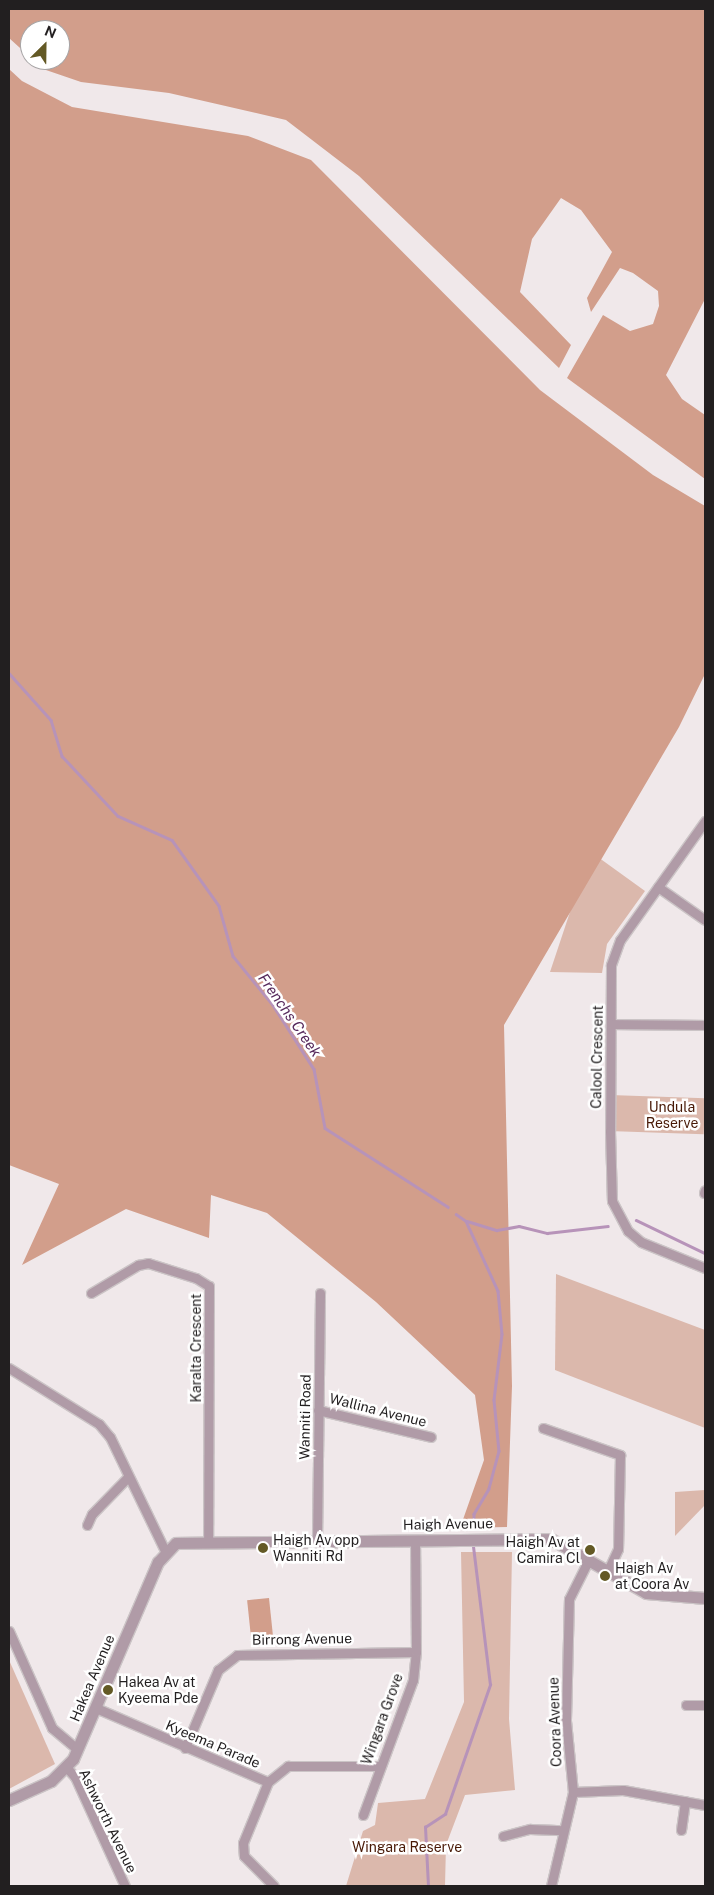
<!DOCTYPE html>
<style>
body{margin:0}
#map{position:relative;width:714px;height:1895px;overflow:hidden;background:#f0e8ea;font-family:"Public Sans",sans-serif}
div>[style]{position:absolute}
.green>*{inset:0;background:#dbb8ac;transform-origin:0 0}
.forest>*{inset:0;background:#d29e8b;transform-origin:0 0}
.stream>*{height:2.5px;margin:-1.25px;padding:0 1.25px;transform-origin:1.25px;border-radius:1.25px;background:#b793b9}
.roads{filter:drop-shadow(1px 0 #cbc4c6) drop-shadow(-1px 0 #cbc4c6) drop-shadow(0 1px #cbc4c6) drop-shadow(0 -1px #cbc4c6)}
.minor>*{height:9px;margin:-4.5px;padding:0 4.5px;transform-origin:4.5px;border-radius:4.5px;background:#b09ba7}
.tertiary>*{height:11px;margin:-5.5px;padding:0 5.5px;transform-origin:5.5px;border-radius:5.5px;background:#b09ba7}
.dots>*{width:14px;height:14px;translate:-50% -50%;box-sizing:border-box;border:2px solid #fff;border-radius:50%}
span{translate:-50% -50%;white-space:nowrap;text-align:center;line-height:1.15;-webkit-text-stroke:5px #fff;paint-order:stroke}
.street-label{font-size:14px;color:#221f20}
.park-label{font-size:14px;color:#481906}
.poi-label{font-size:14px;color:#221f20}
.left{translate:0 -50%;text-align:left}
.right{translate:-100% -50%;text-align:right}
.water-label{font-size:15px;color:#572a5c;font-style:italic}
.frame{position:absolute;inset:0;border:10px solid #221f20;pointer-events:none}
.north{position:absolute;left:20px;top:20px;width:50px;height:50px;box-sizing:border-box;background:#fff;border:1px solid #a7a5a6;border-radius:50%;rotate:23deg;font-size:14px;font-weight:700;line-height:20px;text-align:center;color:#221f20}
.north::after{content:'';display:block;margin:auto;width:18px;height:22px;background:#635925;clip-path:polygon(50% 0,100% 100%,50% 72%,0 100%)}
</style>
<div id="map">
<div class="green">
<div style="clip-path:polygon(584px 847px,645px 891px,607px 944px,602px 973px,550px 972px,573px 903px)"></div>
<div style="left:610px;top:1095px;width:95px;height:36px;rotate:2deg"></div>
<div style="clip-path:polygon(556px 1274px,705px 1330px,705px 1428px,555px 1370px)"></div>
<div style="clip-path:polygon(705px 1490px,705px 1505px,675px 1536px,675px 1492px)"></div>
<div style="clip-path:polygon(461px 1552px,512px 1552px,509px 1719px,515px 1790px,465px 1795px,446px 1845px,445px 1886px,346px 1886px,363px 1831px,375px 1825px,378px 1803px,425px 1799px,464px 1702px)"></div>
<div style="clip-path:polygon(9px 1660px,55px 1764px,9px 1789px)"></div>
</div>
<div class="forest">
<div style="clip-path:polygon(9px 9px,705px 9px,705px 299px,666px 375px,682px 399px,705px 415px,705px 479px,567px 378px,603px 315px,630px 331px,653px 324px,659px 306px,658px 291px,633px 273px,620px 268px,591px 312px,587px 298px,612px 252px,581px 210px,561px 198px,532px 239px,520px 292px,571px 345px,559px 368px,359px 176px,286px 120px,169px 93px,81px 82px,43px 69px,33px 60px,60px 60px,60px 30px,30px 30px,30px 57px,9px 38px)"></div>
<div style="clip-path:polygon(9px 69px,22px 81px,72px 107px,248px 136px,311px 160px,540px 390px,653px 475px,705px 506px,705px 674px,679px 727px,504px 1025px,512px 1386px,507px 1527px,460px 1528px,484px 1460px,475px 1395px,376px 1302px,267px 1213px,211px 1195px,209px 1238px,126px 1209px,22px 1265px,59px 1184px,9px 1165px)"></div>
<div style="left:269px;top:1598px;width:46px;height:22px;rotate:84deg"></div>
</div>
<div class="stream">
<div style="left:9px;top:673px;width:63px;rotate:48.2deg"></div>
<div style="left:51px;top:720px;width:38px;rotate:73deg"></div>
<div style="left:62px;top:756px;width:82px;rotate:47deg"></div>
<div style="left:118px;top:816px;width:59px;rotate:24deg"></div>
<div style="left:172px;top:840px;width:81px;rotate:54.5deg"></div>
<div style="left:219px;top:906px;width:52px;rotate:74.4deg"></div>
<div style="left:233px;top:956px;width:63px;rotate:50.8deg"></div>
<div style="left:273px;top:1005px;width:76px;rotate:57.4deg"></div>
<div style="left:314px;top:1069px;width:60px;rotate:79.4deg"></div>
<div style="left:325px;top:1128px;width:146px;rotate:32.7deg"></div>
<div style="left:456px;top:1214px;width:12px;rotate:35deg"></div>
<div style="left:466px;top:1221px;width:77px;rotate:65.4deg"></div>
<div style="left:498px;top:1291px;width:43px;rotate:84.7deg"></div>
<div style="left:502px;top:1334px;width:66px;rotate:96.9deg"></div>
<div style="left:494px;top:1400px;width:51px;rotate:84.4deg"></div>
<div style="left:499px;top:1451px;width:39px;rotate:105deg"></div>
<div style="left:489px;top:1489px;width:29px;rotate:121deg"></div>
<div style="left:474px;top:1514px;width:12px;rotate:90deg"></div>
<div style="left:636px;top:1220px;width:76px;rotate:25.6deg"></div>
<div style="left:467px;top:1221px;width:31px;rotate:17deg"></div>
<div style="left:497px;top:1230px;width:22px;rotate:-10deg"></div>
<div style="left:519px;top:1226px;width:29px;rotate:14deg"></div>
<div style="left:547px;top:1233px;width:61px;rotate:-6.5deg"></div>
<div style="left:428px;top:1886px;width:59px;rotate:-92.9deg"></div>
<div style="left:425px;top:1827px;width:24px;rotate:-33deg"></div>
<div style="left:445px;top:1814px;width:137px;rotate:-70.8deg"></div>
<div style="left:490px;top:1685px;width:139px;rotate:-97deg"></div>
</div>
<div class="roads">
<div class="minor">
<div style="left:705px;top:821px;width:146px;rotate:125.5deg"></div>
<div style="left:620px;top:940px;width:27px;rotate:110deg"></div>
<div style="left:611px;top:965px;width:166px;rotate:90.3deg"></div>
<div style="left:610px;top:1131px;width:70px;rotate:88.4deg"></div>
<div style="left:612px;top:1201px;width:34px;rotate:62deg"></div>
<div style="left:628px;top:1231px;width:17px;rotate:40deg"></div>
<div style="left:641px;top:1242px;width:69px;rotate:22.1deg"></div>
<div style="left:658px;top:887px;width:57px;rotate:35.1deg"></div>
<div style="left:612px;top:1024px;width:93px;rotate:0.6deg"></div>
<div style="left:704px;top:1193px;width:3px;rotate:-72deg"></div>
<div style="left:91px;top:1293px;width:55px;rotate:-30.8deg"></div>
<div style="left:138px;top:1265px;width:10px;rotate:-11deg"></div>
<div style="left:148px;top:1263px;width:50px;rotate:17.4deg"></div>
<div style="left:196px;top:1278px;width:15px;rotate:32deg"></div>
<div style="left:209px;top:1286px;width:256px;rotate:90.2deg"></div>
<div style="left:9px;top:1368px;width:106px;rotate:31.9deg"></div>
<div style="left:99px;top:1424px;width:17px;rotate:50deg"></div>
<div style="left:110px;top:1437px;width:127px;rotate:64.2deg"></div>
<div style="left:318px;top:1410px;width:116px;rotate:13.4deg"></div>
<div style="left:543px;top:1428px;width:82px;rotate:19.3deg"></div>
<div style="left:620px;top:1455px;width:94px;rotate:91.2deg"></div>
<div style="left:618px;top:1549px;width:23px;rotate:115deg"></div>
<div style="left:87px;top:1525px;width:12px;rotate:-66deg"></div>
<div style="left:92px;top:1514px;width:50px;rotate:-45.8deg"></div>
<div style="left:317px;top:1541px;width:248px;rotate:-89.3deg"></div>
<div style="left:9px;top:1631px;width:106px;rotate:66.1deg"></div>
<div style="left:52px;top:1728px;width:33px;rotate:40deg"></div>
<div style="left:686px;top:1705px;width:19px"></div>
<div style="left:96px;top:1708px;width:187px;rotate:23.3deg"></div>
<div style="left:268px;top:1782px;width:26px;rotate:-39deg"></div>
<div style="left:288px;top:1766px;width:91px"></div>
<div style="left:185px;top:1748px;width:85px;rotate:-67.1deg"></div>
<div style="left:218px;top:1670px;width:24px;rotate:-38deg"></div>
<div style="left:237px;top:1655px;width:179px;rotate:-1deg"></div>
<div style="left:67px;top:1768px;width:12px;rotate:48deg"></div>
<div style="left:75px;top:1777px;width:120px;rotate:65.4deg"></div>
<div style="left:268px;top:1782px;width:66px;rotate:112.3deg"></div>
<div style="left:243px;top:1843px;width:13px;rotate:86deg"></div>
<div style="left:244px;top:1856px;width:42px;rotate:45deg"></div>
<div style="left:573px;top:1792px;width:50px;rotate:-2.3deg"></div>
<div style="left:623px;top:1790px;width:83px;rotate:10.4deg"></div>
<div style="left:363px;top:1815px;width:144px;rotate:-69.7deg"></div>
<div style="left:413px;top:1680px;width:28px;rotate:-84deg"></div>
<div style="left:416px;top:1652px;width:112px;rotate:-90.5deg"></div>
<div style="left:681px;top:1830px;width:29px;rotate:-82deg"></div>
<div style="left:503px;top:1836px;width:28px;rotate:-15deg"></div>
<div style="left:530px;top:1829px;width:33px;rotate:2deg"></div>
<div style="left:551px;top:1886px;width:97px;rotate:-76.8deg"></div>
<div style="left:573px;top:1792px;width:72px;rotate:-95.6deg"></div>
<div style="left:566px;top:1720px;width:121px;rotate:-88.6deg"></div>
<div style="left:569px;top:1599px;width:45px;rotate:-63.4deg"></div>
</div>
<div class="tertiary">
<div style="left:9px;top:1800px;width:46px;rotate:-24.3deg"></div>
<div style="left:51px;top:1781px;width:31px;rotate:-45deg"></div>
<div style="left:73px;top:1759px;width:215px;rotate:-66.7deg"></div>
<div style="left:158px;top:1562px;width:26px;rotate:-47deg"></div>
<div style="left:176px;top:1543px;width:375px;rotate:-0.6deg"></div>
<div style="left:551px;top:1539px;width:109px;rotate:29.6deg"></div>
<div style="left:646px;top:1593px;width:59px;rotate:4.8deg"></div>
</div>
</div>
<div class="dots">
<div style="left:263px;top:1548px;background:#635925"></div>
<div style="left:590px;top:1550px;background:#635925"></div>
<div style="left:605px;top:1576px;background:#635925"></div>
<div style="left:108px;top:1690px;background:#635925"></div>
</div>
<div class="street-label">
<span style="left:597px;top:1057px;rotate:-89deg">Calool Crescent</span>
<span style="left:196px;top:1348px;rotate:-90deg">Karalta Crescent</span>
<span style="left:378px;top:1410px;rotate:14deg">Wallina Avenue</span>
<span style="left:305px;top:1417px;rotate:-89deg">Wanniti Road</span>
<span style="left:448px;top:1524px;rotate:-1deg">Haigh Avenue</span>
<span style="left:302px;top:1639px;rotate:-1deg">Birrong Avenue</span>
<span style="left:92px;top:1678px;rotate:-67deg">Hakea Avenue</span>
<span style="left:382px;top:1719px;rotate:-70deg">Wingara Grove</span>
<span style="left:555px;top:1722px;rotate:-92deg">Coora Avenue</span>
<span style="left:213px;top:1744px;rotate:23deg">Kyeema Parade</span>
<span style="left:108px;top:1821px;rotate:64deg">Ashworth Avenue</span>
</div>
<div class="park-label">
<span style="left:672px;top:1115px">Undula<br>Reserve</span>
<span style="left:407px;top:1847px">Wingara Reserve</span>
</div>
<div class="poi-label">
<span class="left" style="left:273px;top:1548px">Haigh Av opp<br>Wanniti Rd</span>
<span class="right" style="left:580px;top:1550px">Haigh Av at<br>Camira Cl</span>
<span class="left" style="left:615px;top:1576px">Haigh Av<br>at Coora Av</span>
<span class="left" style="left:118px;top:1690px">Hakea Av at<br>Kyeema Pde</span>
</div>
<div class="water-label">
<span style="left:290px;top:1015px;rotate:55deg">Frenchs Creek</span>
</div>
<div class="frame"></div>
<div class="north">N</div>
</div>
